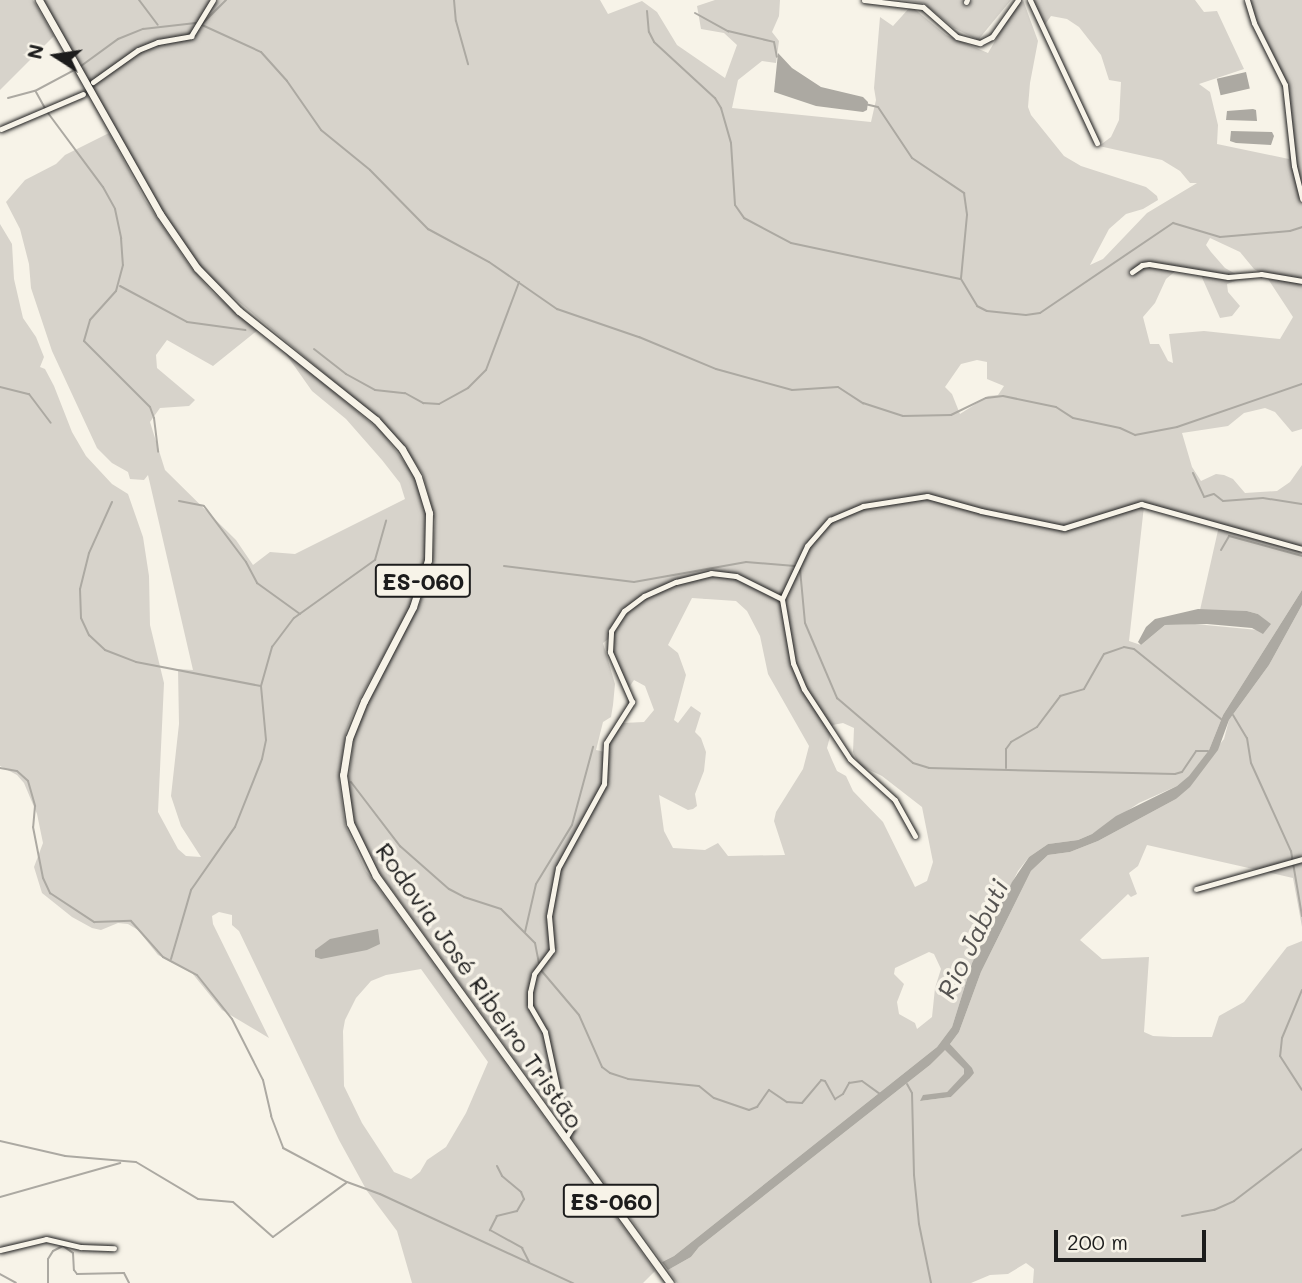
<!DOCTYPE html>
<meta charset="utf-8">
<style>
body{margin:0}
#map{position:relative;width:1302px;height:1283px;overflow:hidden;background:#f7f3e8;font-family:Mali,sans-serif}
div>[style]{position:absolute}
.green>*{inset:0;background:#d7d3cb}
.water>*{inset:0;background:#aca9a2;transform-origin:0 0}
.stream>*{height:2px;margin:-1px;padding:0 1px;transform-origin:1px;border-radius:1px;background:#aca9a2}
.roads{filter:drop-shadow(0 0 2px #1c1c1c) drop-shadow(0 0 2px #1c1c1c)}
.minor>*{height:5px;margin:-2.5px;padding:0 2.5px;transform-origin:2.5px;border-radius:2.5px;background:#f7f3e8}
.major>*{height:7px;margin:-3.5px;padding:0 3.5px;transform-origin:3.5px;border-radius:3.5px;background:#f7f3e8}
span{translate:-50% -50%;white-space:nowrap;text-align:center;line-height:1.15;-webkit-text-stroke:7px #f7f3e8;paint-order:stroke}
.shield-label span{padding:2px 5px;background:#f7f3e8;border:2px solid;border-radius:5px;-webkit-text-stroke-width:0}
.shield-label{font-size:23px;color:#1c1c1c;font-weight:700}
.street-label{font-size:24px;color:#1c1c1c}
.water-label{font-size:26px;color:#565452;font-style:italic}
.north{position:absolute;left:21px;top:21px;width:70px;height:70px;-webkit-text-stroke:5px #f7f3e8;paint-order:stroke;rotate:282deg;font-size:19px;font-weight:700;line-height:28px;text-align:center;color:#1c1c1c}
.north::after{content:'';display:block;margin:auto;width:24px;height:32px;background:#1c1c1c;clip-path:polygon(50% 0,100% 100%,50% 72%,0 100%)}
.scale{position:absolute;left:1054px;top:1230px;width:152px;height:32px;box-sizing:border-box;border:4px solid #1c1c1c;border-top:0;padding-left:9px;font-size:21px;line-height:24px;white-space:nowrap;color:#1c1c1c;-webkit-text-stroke:5px #f7f3e8;paint-order:stroke}
</style>
<div id="map">
<div class="green">
<i style="clip-path:polygon(0 0,33px 0,54px 36px,0 90px)"></i>
<i style="clip-path:polygon(evenodd,41px 0,600px 0,608px 14px,642px 1px,657px 12px,677px 45px,725px 78px,737px 45px,724px 33px,701px 29px,697px 6px,715px 0,780px 0,779px 16px,772px 32px,779px 41px,776px 63px,762px 61px,738px 80px,732px 108px,871px 122px,876px 100px,874px 88px,880px 17px,893px 26px,911px 6px,946px 35px,988px 53px,1019px 0,1023px 0,1038px 41px,1030px 83px,1028px 107px,1031px 115px,1064px 156px,1081px 166px,1146px 187px,1157px 196px,1158px 200px,1143px 209px,1126px 214px,1109px 229px,1090px 265px,1103px 259px,1147px 213px,1197px 183px,1190px 183px,1180px 171px,1162px 160px,1099px 146px,1111px 137px,1119px 120px,1121px 82px,1109px 80px,1101px 55px,1079px 27px,1067px 19px,1051px 16px,1044px 26px,1033px 0,1195px 0,1204px 12px,1217px 11px,1244px 69px,1199px 84px,1210px 92px,1218px 125px,1217px 144px,1289px 159px,1289px 103px,1280px 73px,1248px 0,1302px 0,1302px 429px,1292px 432px,1275px 412px,1265px 408px,1244px 413px,1228px 426px,1182px 433px,1192px 467px,1201px 481px,1216px 474px,1224px 475px,1233px 479px,1245px 493px,1277px 491px,1290px 482px,1302px 465px,1302px 590px,1223px 715px,1209px 750px,1189px 777px,1177px 786px,1139px 803px,1092px 834px,1078px 840px,1048px 844px,1029px 857px,1018px 871px,972px 963px,952px 1027px,937px 1047px,674px 1256px,662px 1262px,374px 865px,355px 823px,348px 786px,354px 737px,364px 707px,419px 605px,432px 569px,435px 521px,423px 474px,400px 441px,380px 420px,207px 275px,161px 213px,41px 0,1210px 238px,1240px 252px,1254px 269px,1266px 276px,1293px 317px,1280px 339px,1204px 331px,1169px 334px,1173px 363px,1168px 361px,1159px 344px,1150px 344px,1143px 317px,1155px 303px,1166px 279px,1178px 269px,1200px 273px,1220px 318px,1232px 316px,1240px 306px,1228px 292px,1227px 284px,1243px 278px,1225px 268px,1211px 252px,1206px 245px,1210px 238px,41px 0,977px 360px,987px 362px,987px 379px,1004px 386px,998px 395px,988px 396px,960px 414px,952px 394px,945px 387px,961px 364px,977px 360px,41px 0,1144px 506px,1219px 526px,1200px 610px,1247px 611px,1258px 614px,1270px 624px,1258px 630px,1195px 624px,1165px 625px,1141px 645px,1129px 641px,1144px 506px,41px 0,692px 598px,736px 601px,747px 611px,760px 636px,768px 674px,809px 746px,803px 769px,776px 812px,774px 821px,785px 855px,728px 856px,718px 843px,705px 850px,673px 848px,664px 831px,659px 795px,688px 810px,693px 809px,697px 806px,695px 794px,704px 771px,706px 752px,701px 738px,695px 732px,701px 713px,691px 706px,678px 723px,674px 720px,686px 675px,678px 653px,668px 645px,692px 598px,41px 0,611px 637px,612px 657px,628px 689px,634px 680px,645px 686px,654px 710px,644px 722px,623px 723px,610px 737px,605px 752px,596px 750px,603px 722px,611px 717px,613px 705px,615px 684px,603px 643px,611px 637px,41px 0,843px 723px,854px 728px,853px 752px,859px 765px,882px 776px,922px 807px,933px 862px,927px 881px,915px 887px,883px 822px,853px 791px,846px 776px,837px 771px,832px 760px,827px 748px,833px 725px,843px 723px,41px 0,929px 952px,934px 954px,941px 969px,935px 988px,932px 1017px,917px 1029px,915px 1023px,899px 1014px,897px 1002px,904px 984px,894px 974px,895px 968px,929px 952px)"></i>
<i style="clip-path:polygon(901px 0,1011px 0,978px 40px,954px 28px,923px 3px)"></i>
<i style="clip-path:polygon(evenodd,109px 133px,145px 200px,189px 265px,213px 293px,258px 330px,213px 366px,167px 340px,156px 355px,157px 368px,195px 400px,189px 406px,160px 408px,150px 422px,165px 470px,236px 540px,253px 565px,270px 552px,295px 554px,405px 499px,400px 483px,382px 460px,346px 419px,312px 391px,283px 350px,382px 432px,416px 478px,426px 513px,428px 549px,413px 602px,357px 704px,346px 731px,339px 780px,345px 825px,366px 871px,655px 1271px,643px 1283px,412px 1283px,397px 1231px,367px 1191px,339px 1140px,239px 931px,232px 925px,232px 915px,219px 912px,212px 916px,213px 924px,269px 1038px,222px 1010px,192px 973px,158px 955px,138px 930px,128px 924px,118px 923px,101px 930px,92px 928px,72px 917px,42px 893px,34px 867px,43px 843px,37px 814px,24px 783px,17px 775px,0 766px,0 224px,12px 244px,14px 279px,23px 318px,36px 337px,44px 357px,40px 367px,45px 369px,54px 386px,72px 432px,86px 456px,112px 484px,128px 494px,143px 537px,149px 576px,150px 625px,164px 683px,158px 812px,178px 849px,186px 856px,201px 857px,181px 826px,171px 796px,179px 724px,178px 669px,193px 670px,148px 475px,144px 480px,130px 479px,128px 472px,112px 463px,97px 448px,52px 351px,31px 288px,29px 264px,20px 229px,6px 202px,25px 180px,56px 164px,65px 155px,109px 133px,421px 969px,488px 1062px,466px 1113px,446px 1147px,427px 1160px,420px 1172px,411px 1179px,394px 1172px,362px 1123px,344px 1086px,343px 1031px,345px 1020px,356px 998px,371px 981px,386px 975px,421px 969px)"></i>
<i style="clip-path:polygon(1302px 605px,1302px 927px,1293px 878px,1147px 845px,1138px 866px,1129px 873px,1137px 894px,1131px 897px,1128px 894px,1080px 940px,1102px 959px,1149px 957px,1144px 1032px,1153px 1036px,1173px 1037px,1212px 1037px,1219px 1016px,1244px 1002px,1287px 947px,1302px 941px,1302px 1283px,1033px 1283px,1034px 1269px,1026px 1263px,1008px 1274px,990px 1275px,971px 1283px,677px 1283px,668px 1270px,691px 1257px,699px 1247px,930px 1065px,945px 1049px,964px 1069px,965px 1074px,947px 1092px,920px 1101px,951px 1097px,969px 1079px,955px 1050px,950px 1044px,959px 1032px,981px 972px,1031px 871px,1048px 855px,1070px 852px,1098px 841px,1176px 799px,1224px 739px,1229px 720px,1269px 665px)"></i>
</div>
<div class="water">
<i style="clip-path:polygon(778px 53px,792px 68px,821px 87px,863px 97px,868px 102px,867px 110px,863px 112px,816px 106px,774px 92px)"></i>
<i style="left:1246px;top:72px;width:17px;height:30px;rotate:77deg"></i>
<i style="clip-path:polygon(1253px 109px,1256px 110px,1257px 121px,1226px 120px,1227px 111px)"></i>
<i style="clip-path:polygon(1231px 131px,1272px 132px,1274px 136px,1271px 145px,1236px 143px,1230px 141px)"></i>
<i style="clip-path:polygon(1302px 590px,1302px 605px,1269px 665px,1229px 720px,1218px 750px,1190px 787px,1176px 799px,1098px 841px,1070px 852px,1048px 855px,1031px 871px,981px 972px,959px 1032px,950px 1044px,972px 1068px,974px 1073px,969px 1079px,951px 1097px,920px 1101px,923px 1095px,947px 1092px,964px 1074px,964px 1069px,945px 1050px,930px 1065px,699px 1247px,691px 1257px,668px 1270px,662px 1262px,674px 1256px,937px 1047px,952px 1027px,972px 963px,1012px 882px,1029px 857px,1048px 844px,1078px 840px,1092px 834px,1116px 816px,1177px 786px,1189px 776px,1209px 750px,1223px 715px)"></i>
<i style="clip-path:polygon(1198px 609px,1247px 611px,1258px 614px,1271px 624px,1263px 634px,1252px 628px,1207px 624px,1165px 625px,1141px 645px,1138px 642px,1146px 627px,1155px 619px)"></i>
<i style="clip-path:polygon(378px 929px,380px 944px,367px 950px,321px 959px,315px 957px,315px 950px,330px 939px)"></i>
</div>
<div class="stream">
<i style="left:139px;top:0;width:31px;rotate:53deg"></i>
<i style="left:454px;top:0;width:21px;rotate:85deg"></i>
<i style="left:456px;top:21px;width:45px;rotate:74.4deg"></i>
<i style="left:647px;top:11px;width:21px;rotate:85deg"></i>
<i style="left:649px;top:32px;width:11px;rotate:63deg"></i>
<i style="left:654px;top:42px;width:83px;rotate:42.6deg"></i>
<i style="left:715px;top:98px;width:12px;rotate:59deg"></i>
<i style="left:721px;top:108px;width:36px;rotate:74deg"></i>
<i style="left:731px;top:143px;width:62px;rotate:86.3deg"></i>
<i style="left:735px;top:205px;width:16px;rotate:55deg"></i>
<i style="left:744px;top:218px;width:53px;rotate:28deg"></i>
<i style="left:791px;top:243px;width:173px;rotate:12deg"></i>
<i style="left:695px;top:13px;width:38px;rotate:29deg"></i>
<i style="left:728px;top:31px;width:47px;rotate:13.4deg"></i>
<i style="left:774px;top:42px;width:15px;rotate:79deg"></i>
<i style="left:202px;top:24px;width:34px;rotate:-45deg"></i>
<i style="left:202px;top:25px;width:65px;rotate:24.6deg"></i>
<i style="left:261px;top:52px;width:39px;rotate:48deg"></i>
<i style="left:287px;top:81px;width:60px;rotate:55.2deg"></i>
<i style="left:321px;top:130px;width:63px;rotate:39.2deg"></i>
<i style="left:370px;top:170px;width:83px;rotate:45.5deg"></i>
<i style="left:428px;top:229px;width:69px;rotate:28.4deg"></i>
<i style="left:489px;top:262px;width:83px;rotate:34.7deg"></i>
<i style="left:557px;top:309px;width:87px;rotate:18.9deg"></i>
<i style="left:639px;top:337px;width:83px;rotate:22.6deg"></i>
<i style="left:716px;top:369px;width:79px;rotate:15.4deg"></i>
<i style="left:792px;top:390px;width:46px;rotate:-3.7deg"></i>
<i style="left:838px;top:387px;width:30px;rotate:33deg"></i>
<i style="left:863px;top:403px;width:42px;rotate:18deg"></i>
<i style="left:903px;top:416px;width:48px;rotate:-1.2deg"></i>
<i style="left:951px;top:415px;width:39px;rotate:-26deg"></i>
<i style="left:986px;top:398px;width:17px;rotate:-7deg"></i>
<i style="left:1003px;top:396px;width:54px;rotate:11.7deg"></i>
<i style="left:1056px;top:407px;width:20px;rotate:33deg"></i>
<i style="left:1073px;top:418px;width:48px;rotate:12deg"></i>
<i style="left:1120px;top:428px;width:17px;rotate:25deg"></i>
<i style="left:1135px;top:435px;width:43px;rotate:-10.8deg"></i>
<i style="left:1177px;top:427px;width:132px;rotate:-19deg"></i>
<i style="left:81px;top:66px;width:46px;rotate:-36.1deg"></i>
<i style="left:118px;top:39px;width:27px;rotate:-22deg"></i>
<i style="left:143px;top:29px;width:53px;rotate:-6.5deg"></i>
<i style="left:36px;top:92px;width:18px;rotate:61deg"></i>
<i style="left:8px;top:98px;width:28px;rotate:-15deg"></i>
<i style="left:35px;top:91px;width:47px;rotate:-28.2deg"></i>
<i style="left:865px;top:104px;width:13px;rotate:13deg"></i>
<i style="left:878px;top:107px;width:61px;rotate:56.3deg"></i>
<i style="left:912px;top:158px;width:63px;rotate:33.9deg"></i>
<i style="left:964px;top:193px;width:22px;rotate:82deg"></i>
<i style="left:967px;top:215px;width:64px;rotate:95.4deg"></i>
<i style="left:961px;top:279px;width:31px;rotate:59deg"></i>
<i style="left:977px;top:306px;width:11px;rotate:27deg"></i>
<i style="left:987px;top:311px;width:39px;rotate:6deg"></i>
<i style="left:1026px;top:315px;width:14px;rotate:-8deg"></i>
<i style="left:1040px;top:313px;width:161px;rotate:-34.1deg"></i>
<i style="left:1173px;top:223px;width:49px;rotate:16.6deg"></i>
<i style="left:1220px;top:237px;width:70px;rotate:-4.9deg"></i>
<i style="left:1290px;top:231px;width:13px;rotate:-18deg"></i>
<i style="left:48px;top:113px;width:92px;rotate:53.4deg"></i>
<i style="left:103px;top:187px;width:25px;rotate:61deg"></i>
<i style="left:115px;top:209px;width:30px;rotate:78deg"></i>
<i style="left:121px;top:238px;width:27px;rotate:86deg"></i>
<i style="left:123px;top:265px;width:27px;rotate:105deg"></i>
<i style="left:116px;top:291px;width:39px;rotate:132deg"></i>
<i style="left:90px;top:320px;width:22px;rotate:106deg"></i>
<i style="left:84px;top:341px;width:93px;rotate:45deg"></i>
<i style="left:150px;top:407px;width:12px;rotate:70deg"></i>
<i style="left:154px;top:418px;width:34px;rotate:83deg"></i>
<i style="left:120px;top:286px;width:76px;rotate:28.2deg"></i>
<i style="left:187px;top:322px;width:59px;rotate:7.9deg"></i>
<i style="left:314px;top:349px;width:41px;rotate:38deg"></i>
<i style="left:346px;top:374px;width:33px;rotate:29deg"></i>
<i style="left:375px;top:390px;width:30px;rotate:6deg"></i>
<i style="left:405px;top:393px;width:21px;rotate:29deg"></i>
<i style="left:423px;top:403px;width:16px;rotate:4deg"></i>
<i style="left:439px;top:404px;width:33px;rotate:-29deg"></i>
<i style="left:468px;top:388px;width:25px;rotate:-45deg"></i>
<i style="left:486px;top:370px;width:94px;rotate:-69.4deg"></i>
<i style="left:0;top:387px;width:30px;rotate:14deg"></i>
<i style="left:29px;top:394px;width:36px;rotate:53deg"></i>
<i style="left:1193px;top:473px;width:26px;rotate:65deg"></i>
<i style="left:1204px;top:497px;width:10px;rotate:-17deg"></i>
<i style="left:1214px;top:494px;width:11px;rotate:38deg"></i>
<i style="left:1223px;top:501px;width:40px;rotate:-4.3deg"></i>
<i style="left:1263px;top:498px;width:39px;rotate:9deg"></i>
<i style="left:179px;top:501px;width:25px;rotate:11deg"></i>
<i style="left:204px;top:506px;width:70px;rotate:53.1deg"></i>
<i style="left:246px;top:562px;width:24px;rotate:62deg"></i>
<i style="left:257px;top:583px;width:53px;rotate:35.8deg"></i>
<i style="left:112px;top:502px;width:56px;rotate:114.3deg"></i>
<i style="left:89px;top:553px;width:37px;rotate:104deg"></i>
<i style="left:80px;top:589px;width:29px;rotate:88deg"></i>
<i style="left:81px;top:618px;width:19px;rotate:65deg"></i>
<i style="left:89px;top:635px;width:22px;rotate:43deg"></i>
<i style="left:105px;top:650px;width:33px;rotate:21deg"></i>
<i style="left:136px;top:662px;width:127px;rotate:10.9deg"></i>
<i style="left:1221px;top:550px;width:16px;rotate:-60deg"></i>
<i style="left:1229px;top:536px;width:76px;rotate:15.3deg"></i>
<i style="left:504px;top:566px;width:131px;rotate:7deg"></i>
<i style="left:634px;top:582px;width:114px;rotate:-10.1deg"></i>
<i style="left:746px;top:562px;width:49px;rotate:4.7deg"></i>
<i style="left:800px;top:569px;width:54px;rotate:84.7deg"></i>
<i style="left:805px;top:623px;width:82px;rotate:66.9deg"></i>
<i style="left:837px;top:698px;width:100px;rotate:40.5deg"></i>
<i style="left:913px;top:763px;width:17px;rotate:17deg"></i>
<i style="left:929px;top:768px;width:246px;rotate:1.4deg"></i>
<i style="left:1175px;top:774px;width:7px;rotate:-16deg"></i>
<i style="left:1182px;top:772px;width:25px;rotate:-56deg"></i>
<i style="left:1196px;top:751px;width:12px"></i>
<i style="left:1233px;top:715px;width:27px;rotate:59deg"></i>
<i style="left:1247px;top:738px;width:25px;rotate:81deg"></i>
<i style="left:1251px;top:763px;width:97px;rotate:65.6deg"></i>
<i style="left:1291px;top:851px;width:66px;rotate:80.4deg"></i>
<i style="left:0;top:768px;width:17px;rotate:10deg"></i>
<i style="left:17px;top:771px;width:15px;rotate:42deg"></i>
<i style="left:28px;top:781px;width:26px;rotate:74deg"></i>
<i style="left:35px;top:806px;width:21px;rotate:95deg"></i>
<i style="left:33px;top:827px;width:52px;rotate:78.9deg"></i>
<i style="left:43px;top:878px;width:17px;rotate:65deg"></i>
<i style="left:50px;top:893px;width:53px;rotate:33.4deg"></i>
<i style="left:94px;top:922px;width:37px;rotate:-2deg"></i>
<i style="left:131px;top:921px;width:48px;rotate:48.4deg"></i>
<i style="left:163px;top:957px;width:38px;rotate:28deg"></i>
<i style="left:197px;top:975px;width:56px;rotate:51.5deg"></i>
<i style="left:232px;top:1019px;width:68px;rotate:63.1deg"></i>
<i style="left:263px;top:1080px;width:37px;rotate:77deg"></i>
<i style="left:271px;top:1116px;width:34px;rotate:69deg"></i>
<i style="left:283px;top:1148px;width:72px;rotate:28deg"></i>
<i style="left:347px;top:1182px;width:35px;rotate:20deg"></i>
<i style="left:380px;top:1194px;width:213px;rotate:24.8deg"></i>
<i style="left:1006px;top:768px;width:19px;rotate:-90deg"></i>
<i style="left:1006px;top:749px;width:9px;rotate:-54deg"></i>
<i style="left:1011px;top:742px;width:30px;rotate:-30deg"></i>
<i style="left:1037px;top:727px;width:39px;rotate:-53deg"></i>
<i style="left:1060px;top:696px;width:25px;rotate:-16deg"></i>
<i style="left:1084px;top:689px;width:40px;rotate:-60.3deg"></i>
<i style="left:1104px;top:654px;width:21px;rotate:-19deg"></i>
<i style="left:1124px;top:647px;width:10px;rotate:11deg"></i>
<i style="left:1134px;top:649px;width:112px;rotate:38.8deg"></i>
<i style="left:351px;top:782px;width:81px;rotate:52.6deg"></i>
<i style="left:400px;top:846px;width:65px;rotate:41.3deg"></i>
<i style="left:449px;top:889px;width:17px;rotate:28deg"></i>
<i style="left:464px;top:897px;width:39px;rotate:18deg"></i>
<i style="left:501px;top:909px;width:48px;rotate:45deg"></i>
<i style="left:535px;top:943px;width:20px;rotate:79deg"></i>
<i style="left:525px;top:932px;width:49px;rotate:-77.1deg"></i>
<i style="left:536px;top:884px;width:69px;rotate:-58.6deg"></i>
<i style="left:572px;top:825px;width:81px;rotate:-74.9deg"></i>
<i style="left:171px;top:959px;width:72px;rotate:-73.8deg"></i>
<i style="left:191px;top:890px;width:77px;rotate:-55.1deg"></i>
<i style="left:235px;top:827px;width:73px;rotate:-68.3deg"></i>
<i style="left:262px;top:759px;width:19px;rotate:-78deg"></i>
<i style="left:266px;top:740px;width:54px;rotate:-95.3deg"></i>
<i style="left:261px;top:686px;width:41px;rotate:-74.2deg"></i>
<i style="left:272px;top:647px;width:36px;rotate:-53deg"></i>
<i style="left:294px;top:618px;width:100px;rotate:-35.6deg"></i>
<i style="left:375px;top:560px;width:41px;rotate:-74.2deg"></i>
<i style="left:540px;top:969px;width:60px;rotate:49.7deg"></i>
<i style="left:579px;top:1015px;width:57px;rotate:66.1deg"></i>
<i style="left:602px;top:1067px;width:10px;rotate:37deg"></i>
<i style="left:610px;top:1073px;width:19px;rotate:18deg"></i>
<i style="left:628px;top:1079px;width:71px;rotate:5.6deg"></i>
<i style="left:699px;top:1086px;width:19px;rotate:39deg"></i>
<i style="left:714px;top:1098px;width:37px;rotate:19deg"></i>
<i style="left:749px;top:1110px;width:9px;rotate:-21deg"></i>
<i style="left:757px;top:1107px;width:21px;rotate:-55deg"></i>
<i style="left:769px;top:1090px;width:22px;rotate:34deg"></i>
<i style="left:787px;top:1102px;width:15px;rotate:4deg"></i>
<i style="left:802px;top:1103px;width:30px;rotate:-50deg"></i>
<i style="left:821px;top:1080px;width:4px;rotate:14deg"></i>
<i style="left:825px;top:1081px;width:21px;rotate:61deg"></i>
<i style="left:835px;top:1099px;width:9px;rotate:-32deg"></i>
<i style="left:843px;top:1094px;width:13px;rotate:-61deg"></i>
<i style="left:849px;top:1083px;width:13px;rotate:-9deg"></i>
<i style="left:862px;top:1081px;width:22px;rotate:36deg"></i>
<i style="left:1302px;top:990px;width:52px;rotate:112.6deg"></i>
<i style="left:1282px;top:1038px;width:18px;rotate:96deg"></i>
<i style="left:1280px;top:1056px;width:40px;rotate:57.1deg"></i>
<i style="left:907px;top:1084px;width:10px;rotate:61deg"></i>
<i style="left:912px;top:1093px;width:82px;rotate:88.6deg"></i>
<i style="left:914px;top:1175px;width:49px;rotate:84.2deg"></i>
<i style="left:919px;top:1224px;width:60px;rotate:78.5deg"></i>
<i style="left:0;top:1141px;width:67px;rotate:13deg"></i>
<i style="left:65px;top:1156px;width:71px;rotate:4.8deg"></i>
<i style="left:136px;top:1162px;width:72px;rotate:30.8deg"></i>
<i style="left:198px;top:1199px;width:35px;rotate:5deg"></i>
<i style="left:233px;top:1202px;width:53px;rotate:41.2deg"></i>
<i style="left:273px;top:1237px;width:91px;rotate:-36.5deg"></i>
<i style="left:497px;top:1166px;width:11px;rotate:63deg"></i>
<i style="left:502px;top:1176px;width:25px;rotate:40deg"></i>
<i style="left:521px;top:1192px;width:8px;rotate:67deg"></i>
<i style="left:524px;top:1199px;width:14px;rotate:120deg"></i>
<i style="left:517px;top:1211px;width:21px;rotate:166deg"></i>
<i style="left:497px;top:1216px;width:16px;rotate:117deg"></i>
<i style="left:490px;top:1230px;width:37px;rotate:29deg"></i>
<i style="left:522px;top:1248px;width:16px;rotate:63deg"></i>
<i style="left:0;top:1197px;width:125px;rotate:-15.8deg"></i>
<i style="left:1182px;top:1216px;width:33px;rotate:-11deg"></i>
<i style="left:1214px;top:1210px;width:22px;rotate:-24deg"></i>
<i style="left:1234px;top:1201px;width:86px;rotate:-37.4deg"></i>
<i style="left:0;top:1274px;width:18px;rotate:29deg"></i>
<i style="left:48px;top:1283px;width:24px;rotate:-90deg"></i>
<i style="left:48px;top:1259px;width:9px;rotate:-58deg"></i>
<i style="left:53px;top:1251px;width:11px;rotate:-27deg"></i>
<i style="left:63px;top:1246px;width:12px;rotate:35deg"></i>
<i style="left:73px;top:1253px;width:17px;rotate:87deg"></i>
<i style="left:74px;top:1270px;width:5px;rotate:53deg"></i>
<i style="left:77px;top:1274px;width:47px;rotate:-1.2deg"></i>
<i style="left:124px;top:1273px;width:11px;rotate:63deg"></i>
</div>
<div class="roads">
<div class="minor">
<i style="left:864px;top:0;width:59px;rotate:6.8deg"></i>
<i style="left:923px;top:7px;width:45px;rotate:41.4deg"></i>
<i style="left:957px;top:37px;width:24px;rotate:15deg"></i>
<i style="left:980px;top:43px;width:13px;rotate:-27deg"></i>
<i style="left:992px;top:37px;width:45px;rotate:-54.9deg"></i>
<i style="left:1030px;top:0;width:158px;rotate:64.9deg"></i>
<i style="left:1247px;top:0;width:24px;rotate:73deg"></i>
<i style="left:1254px;top:23px;width:69px;rotate:63.4deg"></i>
<i style="left:1285px;top:85px;width:81px;rotate:83.7deg"></i>
<i style="left:1294px;top:166px;width:34px;rotate:76deg"></i>
<i style="left:966px;top:2px;width:2px;rotate:-63deg"></i>
<i style="left:93px;top:82px;width:55px;rotate:-35.4deg"></i>
<i style="left:138px;top:50px;width:22px;rotate:-22deg"></i>
<i style="left:158px;top:42px;width:34px;rotate:-10deg"></i>
<i style="left:191px;top:36px;width:42px;rotate:-58.6deg"></i>
<i style="left:1px;top:129px;width:89px;rotate:-23.1deg"></i>
<i style="left:1132px;top:272px;width:12px;rotate:-35deg"></i>
<i style="left:1142px;top:265px;width:7px;rotate:-8deg"></i>
<i style="left:1149px;top:264px;width:80px;rotate:9.3deg"></i>
<i style="left:1228px;top:277px;width:33px;rotate:-5deg"></i>
<i style="left:1261px;top:274px;width:42px;rotate:9.7deg"></i>
<i style="left:915px;top:836px;width:41px;rotate:-119.1deg"></i>
<i style="left:895px;top:800px;width:61px;rotate:-137.7deg"></i>
<i style="left:850px;top:759px;width:84px;rotate:-123.3deg"></i>
<i style="left:804px;top:689px;width:28px;rotate:-113deg"></i>
<i style="left:793px;top:663px;width:65px;rotate:-99.8deg"></i>
<i style="left:782px;top:599px;width:59px;rotate:-64.7deg"></i>
<i style="left:807px;top:546px;width:35px;rotate:-49deg"></i>
<i style="left:830px;top:520px;width:36px;rotate:-23deg"></i>
<i style="left:863px;top:506px;width:65px;rotate:-8.9deg"></i>
<i style="left:927px;top:496px;width:56px;rotate:15.5deg"></i>
<i style="left:981px;top:511px;width:85px;rotate:11.6deg"></i>
<i style="left:1064px;top:528px;width:81px;rotate:-17.3deg"></i>
<i style="left:1141px;top:504px;width:167px;rotate:15.6deg"></i>
<i style="left:1196px;top:889px;width:110px;rotate:-15.8deg"></i>
<i style="left:565px;top:1139px;width:13px;rotate:-58deg"></i>
<i style="left:572px;top:1128px;width:30px;rotate:-114deg"></i>
<i style="left:560px;top:1101px;width:71px;rotate:-102.3deg"></i>
<i style="left:545px;top:1032px;width:30px;rotate:-120deg"></i>
<i style="left:530px;top:1006px;width:14px;rotate:-90deg"></i>
<i style="left:530px;top:992px;width:18px;rotate:-77deg"></i>
<i style="left:534px;top:974px;width:30px;rotate:-53deg"></i>
<i style="left:552px;top:950px;width:34px;rotate:-95deg"></i>
<i style="left:549px;top:916px;width:49px;rotate:-79.4deg"></i>
<i style="left:558px;top:868px;width:96px;rotate:-61.3deg"></i>
<i style="left:604px;top:784px;width:41px;rotate:-87.2deg"></i>
<i style="left:606px;top:743px;width:49px;rotate:-57.6deg"></i>
<i style="left:632px;top:702px;width:55px;rotate:-113.7deg"></i>
<i style="left:610px;top:652px;width:21px;rotate:-87deg"></i>
<i style="left:611px;top:631px;width:24px;rotate:-57deg"></i>
<i style="left:624px;top:611px;width:25px;rotate:-37deg"></i>
<i style="left:644px;top:596px;width:35px;rotate:-24deg"></i>
<i style="left:676px;top:582px;width:36px;rotate:-14deg"></i>
<i style="left:711px;top:573px;width:25px;rotate:7deg"></i>
<i style="left:736px;top:576px;width:51px;rotate:26.6deg"></i>
<i style="left:0;top:1250px;width:47px;rotate:-13.4deg"></i>
<i style="left:46px;top:1239px;width:36px;rotate:13deg"></i>
<i style="left:81px;top:1247px;width:33px;rotate:2deg"></i>
</div>
<div class="major">
<i style="left:39px;top:0;width:246px;rotate:60.5deg"></i>
<i style="left:160px;top:214px;width:65px;rotate:55.6deg"></i>
<i style="left:197px;top:268px;width:60px;rotate:45.7deg"></i>
<i style="left:239px;top:311px;width:175px;rotate:38.5deg"></i>
<i style="left:376px;top:420px;width:39px;rotate:48deg"></i>
<i style="left:402px;top:449px;width:32px;rotate:60deg"></i>
<i style="left:418px;top:477px;width:38px;rotate:73deg"></i>
<i style="left:429px;top:513px;width:47px;rotate:91.2deg"></i>
<i style="left:428px;top:560px;width:49px;rotate:107.7deg"></i>
<i style="left:413px;top:607px;width:106px;rotate:117.5deg"></i>
<i style="left:364px;top:701px;width:40px;rotate:112deg"></i>
<i style="left:349px;top:738px;width:37px;rotate:99deg"></i>
<i style="left:343px;top:775px;width:49px;rotate:81.7deg"></i>
<i style="left:350px;top:823px;width:59px;rotate:63.9deg"></i>
<i style="left:376px;top:876px;width:502px;rotate:54.16deg"></i>
</div>
</div>
<div class="shield-label">
<span style="left:423px;top:581px">ES-060</span>
<span style="left:611px;top:1201px">ES-060</span>
</div>
<div class="street-label">
<span style="left:480px;top:985px;rotate:55deg">Rodovia José Ribeiro Tristão</span>
</div>
<div class="water-label">
<span style="left:973px;top:939px;rotate:-64deg">Rio Jabuti</span>
</div>
<div class="north">N</div>
<div class="scale">200 m</div>
</div>
